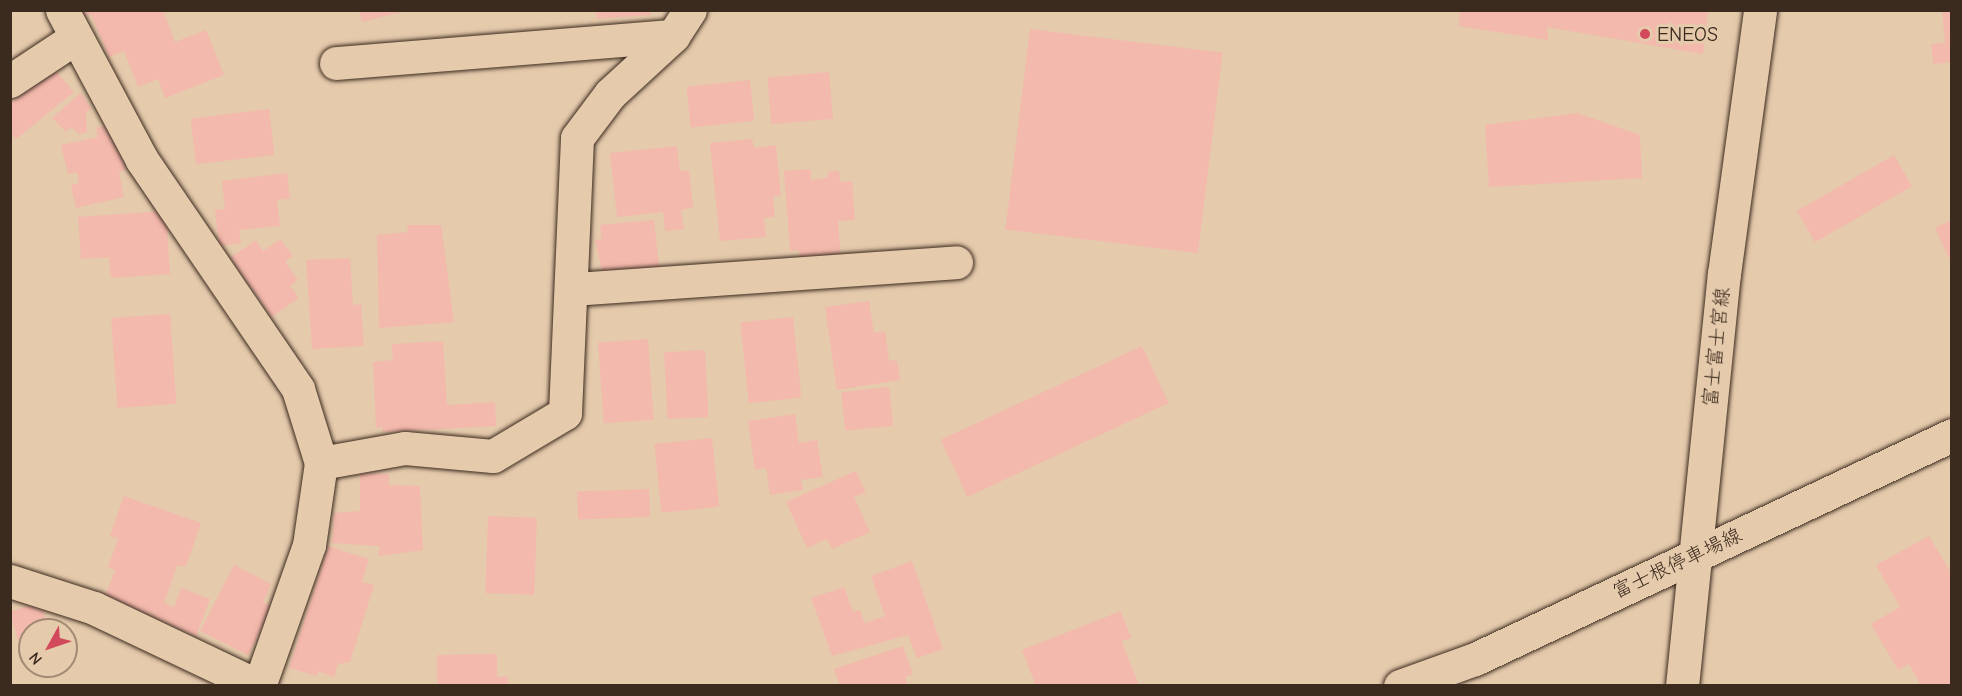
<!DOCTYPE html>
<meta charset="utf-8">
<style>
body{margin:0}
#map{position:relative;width:1962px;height:696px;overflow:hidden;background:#e5caac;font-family:"Comic Neue","Klee One",sans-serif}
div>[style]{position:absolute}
.building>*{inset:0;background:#f3b9ac;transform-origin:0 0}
.roads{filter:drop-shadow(0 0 2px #3b2a1e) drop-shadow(0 0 2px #3b2a1e)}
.minor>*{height:33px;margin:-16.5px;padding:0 16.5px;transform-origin:16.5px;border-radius:16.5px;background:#e5caac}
.secondary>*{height:33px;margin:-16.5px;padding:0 16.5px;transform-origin:16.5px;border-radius:16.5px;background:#e5caac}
.dots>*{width:16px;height:16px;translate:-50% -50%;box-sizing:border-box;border:3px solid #e5caac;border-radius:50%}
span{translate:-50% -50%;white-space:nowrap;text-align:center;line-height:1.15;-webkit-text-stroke:6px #e5caac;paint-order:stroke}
.poi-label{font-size:20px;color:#3b2a1e}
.left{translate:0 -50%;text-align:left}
.street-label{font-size:20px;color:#3b2a1e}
.frame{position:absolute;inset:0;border:12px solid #3b2a1e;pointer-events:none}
.north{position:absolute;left:18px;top:618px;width:60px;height:60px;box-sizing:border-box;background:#e5caac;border:2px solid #a18a73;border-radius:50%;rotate:230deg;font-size:16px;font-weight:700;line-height:24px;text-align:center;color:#3b2a1e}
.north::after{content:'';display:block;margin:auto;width:21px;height:27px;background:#d1495b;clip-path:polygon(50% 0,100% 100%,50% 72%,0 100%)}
</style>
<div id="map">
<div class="building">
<i style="clip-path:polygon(80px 10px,163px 10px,175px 42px,206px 30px,224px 75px,165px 98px,158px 79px,138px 87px,124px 51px,109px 57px,91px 14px,82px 18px)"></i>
<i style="clip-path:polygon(359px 10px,406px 10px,406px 11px,362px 22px)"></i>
<i style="clip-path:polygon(596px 10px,650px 10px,651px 15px,597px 19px)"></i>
<i style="clip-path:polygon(1460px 10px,1708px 10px,1703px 54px,1547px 27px,1548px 40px,1459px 26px)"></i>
<i style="clip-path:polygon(1942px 10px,1952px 10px,1952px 62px,1933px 64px,1931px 44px,1945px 43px)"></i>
<i style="left:1030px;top:29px;width:194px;height:202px;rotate:7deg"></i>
<i style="clip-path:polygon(54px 69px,74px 92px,16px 139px,10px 132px,10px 104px)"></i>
<i style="left:829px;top:72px;width:47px;height:62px;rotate:85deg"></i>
<i style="left:750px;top:80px;width:41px;height:64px;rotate:84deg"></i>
<i style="clip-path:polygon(81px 93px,91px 108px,86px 112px,87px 132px,79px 134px,71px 127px,66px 132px,52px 118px)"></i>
<i style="left:269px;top:109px;width:46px;height:79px;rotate:83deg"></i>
<i style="clip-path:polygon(1577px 113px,1640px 135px,1642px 178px,1489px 187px,1485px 125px)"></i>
<i style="clip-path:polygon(110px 125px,113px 141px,120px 140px,126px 170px,119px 172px,124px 197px,76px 208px,71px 185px,79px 183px,77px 172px,68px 174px,61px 145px,98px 137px,96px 128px)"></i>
<i style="clip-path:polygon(752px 139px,754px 148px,776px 145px,781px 196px,773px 197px,775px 217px,764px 218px,766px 237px,720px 241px,710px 143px)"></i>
<i style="clip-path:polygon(677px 146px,680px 171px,689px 170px,693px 208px,681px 210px,684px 229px,665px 231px,663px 212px,617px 217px,610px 153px)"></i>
<i style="left:1894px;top:155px;width:36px;height:112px;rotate:60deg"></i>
<i style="clip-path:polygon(811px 169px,811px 180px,827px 178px,829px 171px,839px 171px,840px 182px,852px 181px,855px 220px,838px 221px,841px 261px,800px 264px,799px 250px,790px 251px,784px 171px)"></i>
<i style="clip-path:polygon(287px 173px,290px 198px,277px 200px,280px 226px,239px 230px,241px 243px,219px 246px,215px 210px,225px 209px,222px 181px)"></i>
<i style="clip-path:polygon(166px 211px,170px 274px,111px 278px,109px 257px,81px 259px,78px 217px)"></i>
<i style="clip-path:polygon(654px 220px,660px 275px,604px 280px,595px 240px,602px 239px,600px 225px)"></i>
<i style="clip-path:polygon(1952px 220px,1952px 264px,1935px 228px)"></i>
<i style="clip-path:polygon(407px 225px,441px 225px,454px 322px,379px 328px,377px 235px,408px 232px)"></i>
<i style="clip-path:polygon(280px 239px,293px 256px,285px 262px,298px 280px,290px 286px,299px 298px,272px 317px,230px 258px,256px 240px,263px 251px)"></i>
<i style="clip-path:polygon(350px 258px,353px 305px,361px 304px,364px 346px,312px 349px,306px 260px)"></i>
<i style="clip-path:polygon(869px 301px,874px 333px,885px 331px,889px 360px,897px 361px,900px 380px,837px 390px,825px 307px)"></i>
<i style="left:170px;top:314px;width:90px;height:59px;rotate:86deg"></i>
<i style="left:793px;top:317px;width:81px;height:53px;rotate:84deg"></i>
<i style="left:648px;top:339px;width:81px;height:50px;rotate:86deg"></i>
<i style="clip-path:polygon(443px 341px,447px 405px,495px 402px,496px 426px,383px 432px,383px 427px,376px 428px,373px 362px,393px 360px,392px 344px)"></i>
<i style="left:1142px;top:346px;width:63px;height:222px;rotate:65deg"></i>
<i style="left:705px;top:350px;width:67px;height:41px;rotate:87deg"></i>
<i style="left:889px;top:387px;width:39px;height:48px;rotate:84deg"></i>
<i style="clip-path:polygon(795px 414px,799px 443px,817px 440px,823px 477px,801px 480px,803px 490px,770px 495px,766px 468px,755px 470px,748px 421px)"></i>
<i style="left:712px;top:438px;width:69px;height:58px;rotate:84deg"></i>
<i style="clip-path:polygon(856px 471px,866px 492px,854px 497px,870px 532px,832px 549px,827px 539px,807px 548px,786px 502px)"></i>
<i style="clip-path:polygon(360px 473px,389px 474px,389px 485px,420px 486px,423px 550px,378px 556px,380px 546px,332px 543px,334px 513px,360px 511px)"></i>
<i style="left:649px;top:489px;width:28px;height:72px;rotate:88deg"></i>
<i style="clip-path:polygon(124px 496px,201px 523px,186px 566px,177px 566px,164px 603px,174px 607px,181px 588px,210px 599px,196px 636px,105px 597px,115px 570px,108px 567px,118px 539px,110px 536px)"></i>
<i style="left:488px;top:516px;width:49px;height:77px;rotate:2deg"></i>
<i style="clip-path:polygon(1929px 536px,1952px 575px,1952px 686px,1921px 686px,1909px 664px,1898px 670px,1871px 624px,1900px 607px,1876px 565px)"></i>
<i style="clip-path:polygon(328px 546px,369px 559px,362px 582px,374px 585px,350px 662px,338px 664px,334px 677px,318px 671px,317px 676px,289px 668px)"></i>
<i style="clip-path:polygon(912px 561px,943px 649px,917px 658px,908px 635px,832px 656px,811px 598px,844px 587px,853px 612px,860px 610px,865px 623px,885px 616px,871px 576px)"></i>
<i style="clip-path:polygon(234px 565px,271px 584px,263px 602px,273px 607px,248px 655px,200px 631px)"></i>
<i style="clip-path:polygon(40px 602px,50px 630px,30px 630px,30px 663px,25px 665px,10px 612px)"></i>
<i style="clip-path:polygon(1121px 611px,1131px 638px,1122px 641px,1139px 686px,1036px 686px,1022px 650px)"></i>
<i style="clip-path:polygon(903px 646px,913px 674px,905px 677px,908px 686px,840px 686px,834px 669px)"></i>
<i style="clip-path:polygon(497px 654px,497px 677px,508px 676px,508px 686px,437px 686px,437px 655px)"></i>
</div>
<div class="roads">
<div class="minor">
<i style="left:62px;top:10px;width:170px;rotate:61.9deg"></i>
<i style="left:142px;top:160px;width:277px;rotate:55.7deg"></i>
<i style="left:298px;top:389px;width:77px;rotate:72.7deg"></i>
<i style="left:321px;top:463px;width:83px;rotate:98.3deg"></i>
<i style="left:309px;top:545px;width:150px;rotate:109.5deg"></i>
<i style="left:336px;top:63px;width:338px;rotate:-4.6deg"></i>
<i style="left:10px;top:81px;width:78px;rotate:-33.5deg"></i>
<i style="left:574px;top:289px;width:383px;rotate:-4deg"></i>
<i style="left:321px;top:463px;width:85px;rotate:-10.1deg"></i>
<i style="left:405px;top:448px;width:88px;rotate:5.2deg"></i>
<i style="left:493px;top:456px;width:84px;rotate:-30.8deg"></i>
<i style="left:565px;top:413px;width:275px;rotate:-87.5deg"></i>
<i style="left:577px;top:138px;width:55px;rotate:-53.1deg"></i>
<i style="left:610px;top:94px;width:86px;rotate:-42.6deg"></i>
<i style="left:673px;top:36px;width:31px;rotate:-57deg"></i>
<i style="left:10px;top:581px;width:88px;rotate:17.8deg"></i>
<i style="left:94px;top:608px;width:182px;rotate:25.4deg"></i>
</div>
<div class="secondary">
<i style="left:1400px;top:686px;width:80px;rotate:-19.8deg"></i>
<i style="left:1475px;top:659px;width:527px;rotate:-25.15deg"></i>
<i style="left:1682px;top:686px;width:414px;rotate:-84.2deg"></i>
<i style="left:1724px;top:274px;width:266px;rotate:-82.2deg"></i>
</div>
</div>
<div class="dots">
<i style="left:1645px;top:34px;background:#d1495b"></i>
</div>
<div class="poi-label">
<span class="left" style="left:1657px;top:34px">ENEOS</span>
</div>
<div class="street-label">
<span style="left:1716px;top:347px;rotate:-84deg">富士富士宮線</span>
<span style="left:1677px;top:563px;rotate:-25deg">富士根停車場線</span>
</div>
<div class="frame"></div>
<div class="north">N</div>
</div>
